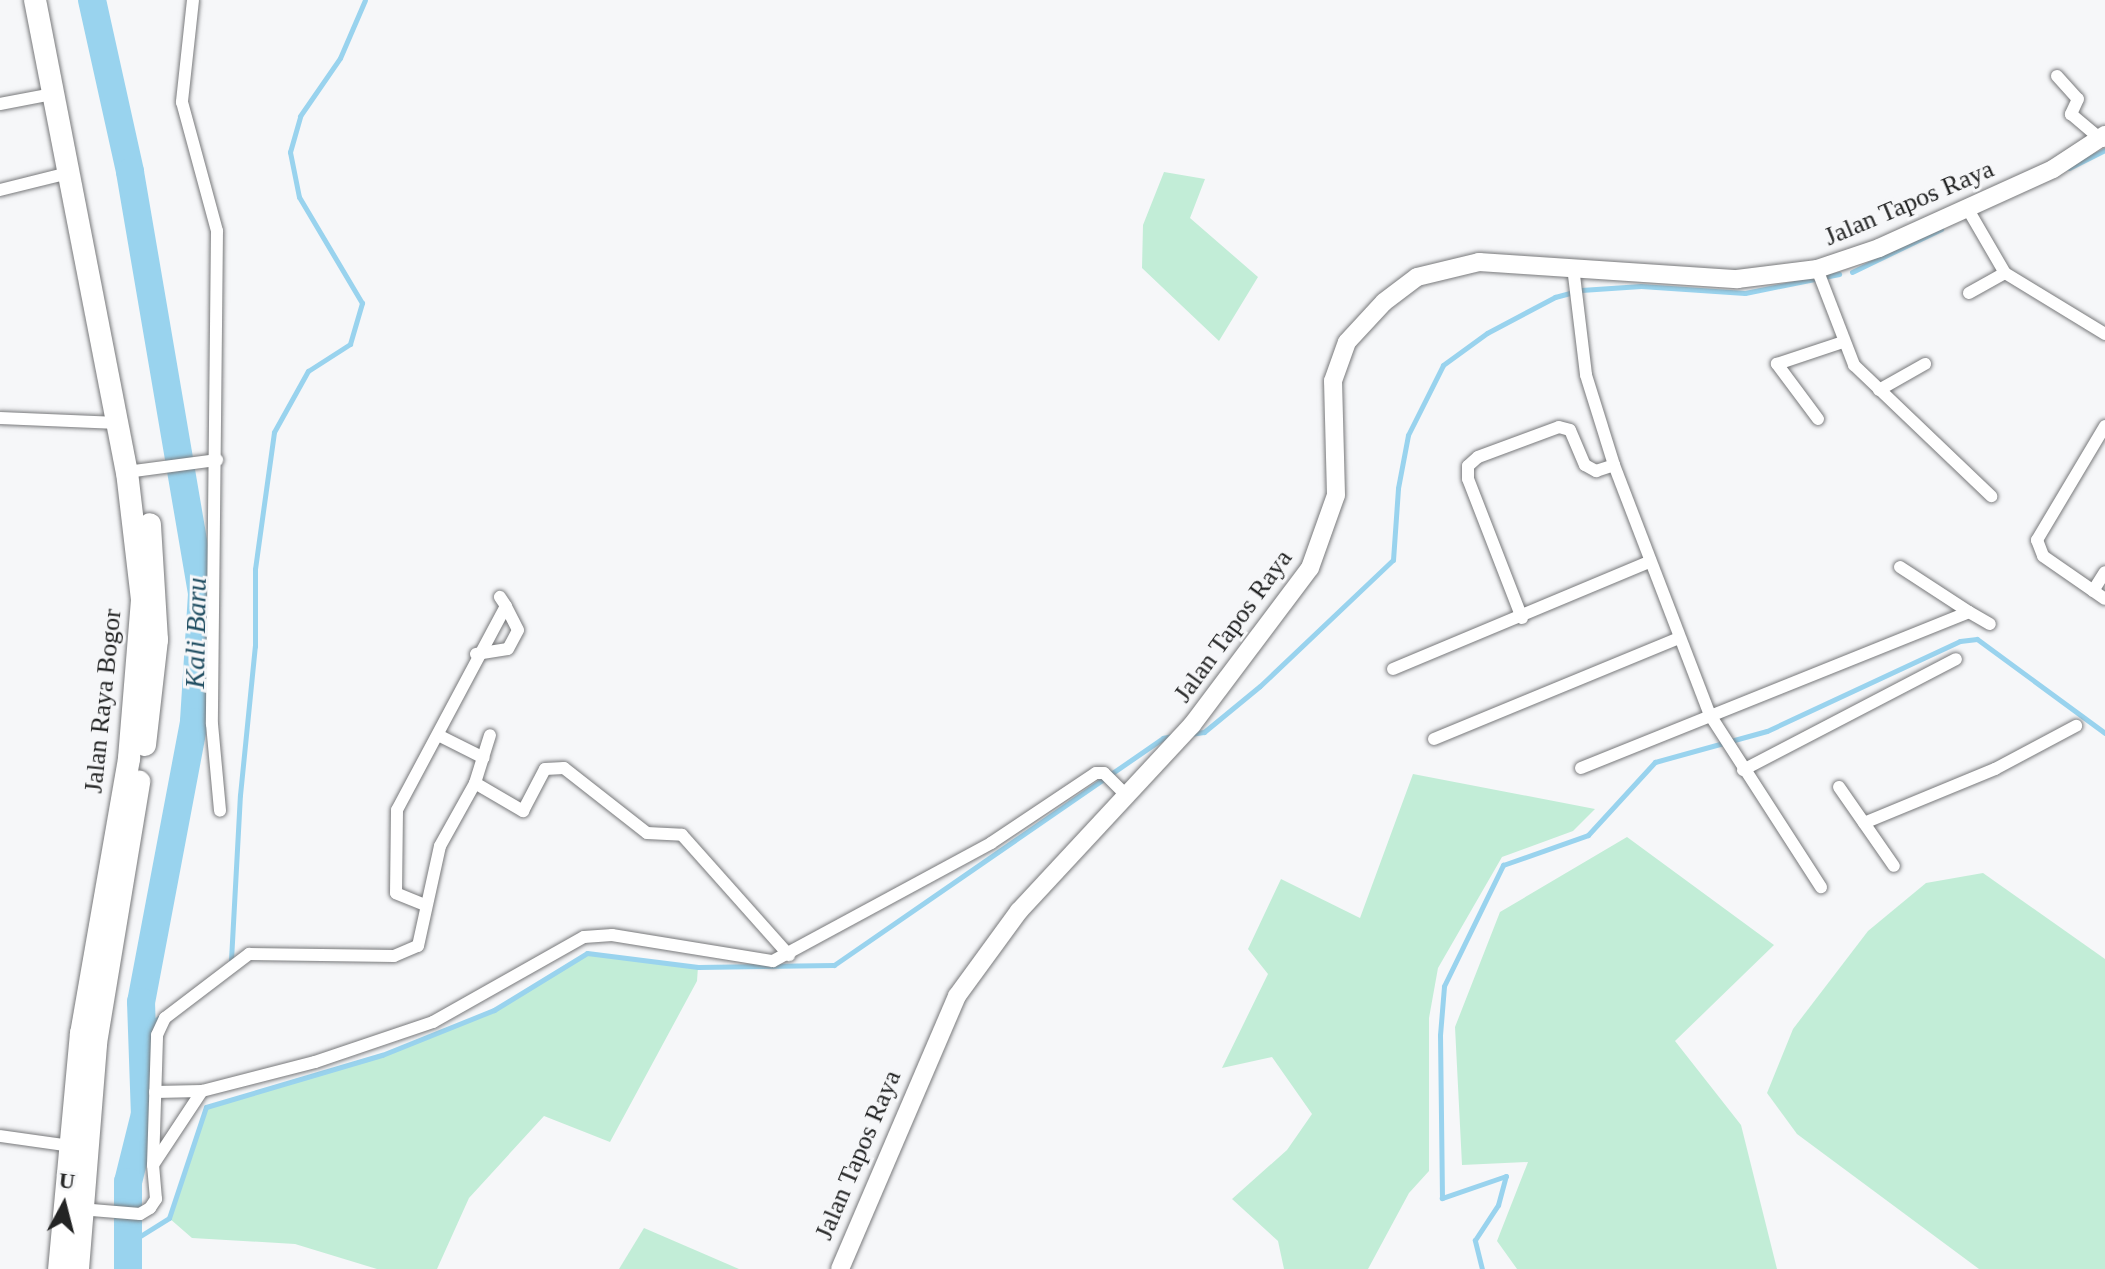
<!DOCTYPE html>
<style>
body{margin:0}
#map{position:relative;width:2105px;height:1269px;overflow:hidden;background:#f6f7f9;font-family:"Times New Roman",serif}
div>[style]{position:absolute}
.green>*{inset:0;background:#c2edd7}
.stream>*{height:5px;margin:-2.5px;padding:0 2.5px;transform-origin:2.5px;border-radius:2.5px;background:#99d3ee}
.river>*{height:28px;margin:-14px;padding:0 14px;transform-origin:14px;border-radius:14px;background:#99d3ee}
.roads{filter:drop-shadow(0 0 2px #78797b) drop-shadow(0 0 2px #78797b)}
.minor>*{height:12px;margin:-6px;padding:0 6px;transform-origin:6px;border-radius:6px;background:#fff}
.secondary>*{height:18px;margin:-9px;padding:0 9px;transform-origin:9px;border-radius:9px;background:#fff}
.trunk>*{height:22px;margin:-11px;padding:0 11px;transform-origin:11px;border-radius:11px;background:#fff}
span{translate:-50% -50%;white-space:nowrap;text-align:center;line-height:1.15;-webkit-text-stroke:6px #f6f7f9;paint-order:stroke}
.street-label{font-size:26px;color:#232424}
.water-label{font-size:28px;color:#1e4c60;font-style:italic}
.north{position:absolute;left:24px;top:1165px;width:80px;height:80px;-webkit-text-stroke:6px #f6f7f9;paint-order:stroke;rotate:7deg;font-size:22px;font-weight:700;line-height:32px;text-align:center;color:#232424}
.north::after{content:'';display:block;margin:auto;width:28px;height:36px;background:#232424;clip-path:polygon(50% 0,100% 100%,50% 72%,0 100%)}
</style>
<div id="map">
<div class="green">
<i style="clip-path:polygon(1164px 172px,1205px 179px,1190px 218px,1258px 277px,1219px 341px,1142px 268px,1143px 225px)"></i>
<i style="clip-path:polygon(1413px 774px,1595px 809px,1573px 831px,1502px 857px,1438px 968px,1429px 1018px,1429px 1171px,1409px 1193px,1368px 1269px,1284px 1269px,1278px 1241px,1232px 1199px,1287px 1150px,1312px 1114px,1272px 1057px,1222px 1068px,1268px 974px,1248px 949px,1281px 879px,1360px 918px)"></i>
<i style="clip-path:polygon(1627px 837px,1774px 945px,1675px 1041px,1741px 1125px,1777px 1269px,1517px 1269px,1497px 1241px,1528px 1162px,1462px 1165px,1455px 1027px,1500px 912px)"></i>
<i style="clip-path:polygon(1983px 873px,2105px 959px,2105px 1269px,1979px 1269px,1797px 1134px,1767px 1093px,1793px 1029px,1868px 931px,1926px 883px)"></i>
<i style="clip-path:polygon(587px 953px,698px 967px,697px 981px,610px 1142px,544px 1116px,469px 1198px,437px 1269px,377px 1269px,295px 1244px,192px 1238px,169px 1218px,206px 1107px,382px 1055px,494px 1010px)"></i>
<i style="clip-path:polygon(644px 1228px,739px 1269px,619px 1269px)"></i>
</div>
<div class="stream">
<i style="left:2069px;top:168px;width:40px;rotate:-26.6deg"></i>
<i style="left:1852px;top:272px;width:99px;rotate:-25.8deg"></i>
<i style="left:1190px;top:734px;width:14px;rotate:-8deg"></i>
<i style="left:1204px;top:732px;width:72px;rotate:-39.4deg"></i>
<i style="left:1260px;top:686px;width:183px;rotate:-43.5deg"></i>
<i style="left:1393px;top:560px;width:72px;rotate:-86deg"></i>
<i style="left:1398px;top:488px;width:54px;rotate:-79.3deg"></i>
<i style="left:1408px;top:435px;width:78px;rotate:-63.4deg"></i>
<i style="left:1443px;top:365px;width:54px;rotate:-36deg"></i>
<i style="left:1487px;top:333px;width:77px;rotate:-27.9deg"></i>
<i style="left:1555px;top:297px;width:27px;rotate:-15deg"></i>
<i style="left:1581px;top:290px;width:60px;rotate:-3.8deg"></i>
<i style="left:1641px;top:286px;width:104px;rotate:3.9deg"></i>
<i style="left:1745px;top:293px;width:96px;rotate:-11.4deg"></i>
<i style="left:231px;top:960px;width:165px;rotate:-86.9deg"></i>
<i style="left:240px;top:795px;width:150px;rotate:-84.3deg"></i>
<i style="left:255px;top:646px;width:77px;rotate:-90deg"></i>
<i style="left:255px;top:569px;width:138px;rotate:-82.1deg"></i>
<i style="left:274px;top:432px;width:70px;rotate:-60.9deg"></i>
<i style="left:308px;top:371px;width:50px;rotate:-32.7deg"></i>
<i style="left:350px;top:344px;width:43px;rotate:-73.7deg"></i>
<i style="left:362px;top:303px;width:123px;rotate:-120.7deg"></i>
<i style="left:299px;top:197px;width:46px;rotate:-101.3deg"></i>
<i style="left:290px;top:152px;width:37px;rotate:-74deg"></i>
<i style="left:300px;top:116px;width:70px;rotate:-55.4deg"></i>
<i style="left:340px;top:58px;width:63px;rotate:-66.7deg"></i>
<i style="left:146px;top:1028px;width:23px;rotate:-38deg"></i>
<i style="left:129px;top:1243px;width:47px;rotate:-32deg"></i>
<i style="left:169px;top:1218px;width:117px;rotate:-71.6deg"></i>
<i style="left:206px;top:1107px;width:184px;rotate:-16.5deg"></i>
<i style="left:382px;top:1055px;width:121px;rotate:-21.9deg"></i>
<i style="left:494px;top:1010px;width:109px;rotate:-31.5deg"></i>
<i style="left:587px;top:953px;width:112px;rotate:7.2deg"></i>
<i style="left:698px;top:967px;width:136px;rotate:-0.8deg"></i>
<i style="left:834px;top:965px;width:400px;rotate:-34.6deg"></i>
<i style="left:1163px;top:738px;width:9px;rotate:-13deg"></i>
<i style="left:1482px;top:1269px;width:30px;rotate:-104deg"></i>
<i style="left:1475px;top:1240px;width:42px;rotate:-56.7deg"></i>
<i style="left:1498px;top:1205px;width:30px;rotate:-75deg"></i>
<i style="left:1506px;top:1176px;width:68px;rotate:161deg"></i>
<i style="left:1442px;top:1198px;width:163px;rotate:-90.7deg"></i>
<i style="left:1440px;top:1035px;width:49px;rotate:-85.3deg"></i>
<i style="left:1444px;top:986px;width:135px;rotate:-64deg"></i>
<i style="left:1503px;top:865px;width:90px;rotate:-19.4deg"></i>
<i style="left:1588px;top:835px;width:99px;rotate:-47.5deg"></i>
<i style="left:1655px;top:762px;width:116px;rotate:-15.5deg"></i>
<i style="left:1767px;top:731px;width:213px;rotate:-25deg"></i>
<i style="left:1960px;top:641px;width:17px;rotate:-7deg"></i>
<i style="left:1977px;top:639px;width:159px;rotate:36.3deg"></i>
</div>
<div class="river">
<i style="left:92px;top:0;width:176px;rotate:77.5deg"></i>
<i style="left:130px;top:172px;width:428px;rotate:80.3deg"></i>
<i style="left:202px;top:594px;width:128px;rotate:93.6deg"></i>
<i style="left:194px;top:722px;width:285px;rotate:100.7deg"></i>
<i style="left:141px;top:1002px;width:112px;rotate:88deg"></i>
<i style="left:145px;top:1114px;width:70px;rotate:104deg"></i>
<i style="left:128px;top:1182px;width:87px;rotate:90deg"></i>
</div>
<div class="roads">
<div class="minor">
<i style="left:193px;top:0;width:103px;rotate:96.2deg"></i>
<i style="left:182px;top:102px;width:134px;rotate:74.8deg"></i>
<i style="left:217px;top:231px;width:493px;rotate:90.6deg"></i>
<i style="left:212px;top:724px;width:87px;rotate:84.7deg"></i>
<i style="left:2057px;top:76px;width:31px;rotate:48deg"></i>
<i style="left:2078px;top:99px;width:17px;rotate:115deg"></i>
<i style="left:2071px;top:114px;width:42px;rotate:40.2deg"></i>
<i style="left:0;top:104px;width:54px;rotate:-10.7deg"></i>
<i style="left:0;top:190px;width:70px;rotate:-14deg"></i>
<i style="left:1966px;top:206px;width:78px;rotate:59.8deg"></i>
<i style="left:2005px;top:273px;width:117px;rotate:31.4deg"></i>
<i style="left:1573px;top:267px;width:109px;rotate:83.1deg"></i>
<i style="left:1586px;top:375px;width:94px;rotate:72.7deg"></i>
<i style="left:1614px;top:465px;width:268px;rotate:69deg"></i>
<i style="left:1710px;top:715px;width:205px;rotate:57.2deg"></i>
<i style="left:1817px;top:269px;width:103px;rotate:68.9deg"></i>
<i style="left:1854px;top:365px;width:190px;rotate:43.7deg"></i>
<i style="left:1969px;top:293px;width:41px;rotate:-29.1deg"></i>
<i style="left:1879px;top:390px;width:53px;rotate:-29.5deg"></i>
<i style="left:0;top:418px;width:118px;rotate:2.4deg"></i>
<i style="left:1818px;top:419px;width:69px;rotate:-126.7deg"></i>
<i style="left:1777px;top:364px;width:70px;rotate:-18.4deg"></i>
<i style="left:2105px;top:426px;width:133px;rotate:120.8deg"></i>
<i style="left:2037px;top:540px;width:17px;rotate:69deg"></i>
<i style="left:2043px;top:556px;width:75px;rotate:34.7deg"></i>
<i style="left:127px;top:472px;width:91px;rotate:-7.6deg"></i>
<i style="left:1900px;top:567px;width:82px;rotate:33.1deg"></i>
<i style="left:2093px;top:591px;width:22px;rotate:-58deg"></i>
<i style="left:1522px;top:618px;width:149px;rotate:-111.2deg"></i>
<i style="left:1468px;top:479px;width:13px;rotate:-90deg"></i>
<i style="left:1468px;top:466px;width:13px;rotate:-42deg"></i>
<i style="left:1478px;top:457px;width:86px;rotate:-20.3deg"></i>
<i style="left:1559px;top:427px;width:11px;rotate:15deg"></i>
<i style="left:1570px;top:430px;width:38px;rotate:67deg"></i>
<i style="left:1585px;top:465px;width:13px;rotate:29deg"></i>
<i style="left:1596px;top:471px;width:19px;rotate:-18deg"></i>
<i style="left:476px;top:654px;width:32px;rotate:-9deg"></i>
<i style="left:508px;top:649px;width:21px;rotate:-62deg"></i>
<i style="left:518px;top:630px;width:27px;rotate:-117deg"></i>
<i style="left:1393px;top:669px;width:277px;rotate:-22.7deg"></i>
<i style="left:438px;top:735px;width:51px;rotate:26.6deg"></i>
<i style="left:1434px;top:739px;width:265px;rotate:-22.4deg"></i>
<i style="left:1581px;top:768px;width:418px;rotate:-21.9deg"></i>
<i style="left:1969px;top:612px;width:24px;rotate:30deg"></i>
<i style="left:1743px;top:770px;width:240px;rotate:-27.5deg"></i>
<i style="left:475px;top:783px;width:56px;rotate:30.3deg"></i>
<i style="left:523px;top:811px;width:47px;rotate:-62.4deg"></i>
<i style="left:545px;top:769px;width:19px;rotate:-3deg"></i>
<i style="left:564px;top:768px;width:105px;rotate:38.1deg"></i>
<i style="left:647px;top:833px;width:35px;rotate:3deg"></i>
<i style="left:682px;top:835px;width:161px;rotate:48.3deg"></i>
<i style="left:1839px;top:787px;width:96px;rotate:55.2deg"></i>
<i style="left:1864px;top:823px;width:142px;rotate:-22.4deg"></i>
<i style="left:1995px;top:769px;width:92px;rotate:-28deg"></i>
<i style="left:425px;top:905px;width:31px;rotate:-158deg"></i>
<i style="left:396px;top:893px;width:83px;rotate:-89.3deg"></i>
<i style="left:397px;top:810px;width:231px;rotate:-61.9deg"></i>
<i style="left:506px;top:606px;width:11px;rotate:-124deg"></i>
<i style="left:155px;top:1092px;width:47px;rotate:-1.2deg"></i>
<i style="left:0;top:1136px;width:72px;rotate:8deg"></i>
<i style="left:153px;top:1165px;width:130px;rotate:-88.2deg"></i>
<i style="left:157px;top:1035px;width:19px;rotate:-65deg"></i>
<i style="left:165px;top:1018px;width:106px;rotate:-37.3deg"></i>
<i style="left:249px;top:954px;width:145px;rotate:0.8deg"></i>
<i style="left:394px;top:956px;width:26px;rotate:-23deg"></i>
<i style="left:418px;top:946px;width:102px;rotate:-77.6deg"></i>
<i style="left:440px;top:846px;width:72px;rotate:-60.9deg"></i>
<i style="left:475px;top:783px;width:50px;rotate:-72.6deg"></i>
<i style="left:80px;top:1209px;width:60px;rotate:4.8deg"></i>
<i style="left:140px;top:1214px;width:12px;rotate:-31deg"></i>
<i style="left:150px;top:1208px;width:11px;rotate:-56deg"></i>
<i style="left:156px;top:1199px;width:34px;rotate:-95deg"></i>
<i style="left:153px;top:1165px;width:89px;rotate:-56.5deg"></i>
<i style="left:202px;top:1091px;width:117px;rotate:-14.4deg"></i>
<i style="left:315px;top:1062px;width:125px;rotate:-18.7deg"></i>
<i style="left:433px;top:1022px;width:173px;rotate:-29.4deg"></i>
<i style="left:584px;top:937px;width:28px;rotate:-4deg"></i>
<i style="left:612px;top:935px;width:163px;rotate:9.2deg"></i>
<i style="left:773px;top:961px;width:248px;rotate:-28.4deg"></i>
<i style="left:991px;top:843px;width:126px;rotate:-33.7deg"></i>
<i style="left:1096px;top:773px;width:8px"></i>
<i style="left:1104px;top:773px;width:34px;rotate:45deg"></i>
</div>
<div class="secondary">
<i style="left:840px;top:1269px;width:297px;rotate:-66.8deg"></i>
<i style="left:957px;top:996px;width:105px;rotate:-53.9deg"></i>
<i style="left:1019px;top:911px;width:254px;rotate:-47.1deg"></i>
<i style="left:1192px;top:725px;width:196px;rotate:-53.1deg"></i>
<i style="left:1310px;top:568px;width:77px;rotate:-70.4deg"></i>
<i style="left:1336px;top:495px;width:114px;rotate:-91.5deg"></i>
<i style="left:1333px;top:381px;width:41px;rotate:-70.3deg"></i>
<i style="left:1347px;top:342px;width:54px;rotate:-47.2deg"></i>
<i style="left:1384px;top:302px;width:41px;rotate:-37.1deg"></i>
<i style="left:1417px;top:277px;width:64px;rotate:-13.6deg"></i>
<i style="left:1479px;top:262px;width:259px;rotate:3.8deg"></i>
<i style="left:1737px;top:279px;width:81px;rotate:-7.1deg"></i>
<i style="left:1817px;top:269px;width:65px;rotate:-18.7deg"></i>
<i style="left:1879px;top:248px;width:191px;rotate:-24.4deg"></i>
<i style="left:2053px;top:169px;width:62px;rotate:-33.2deg"></i>
</div>
<div class="trunk">
<i style="left:35px;top:0;width:481px;rotate:79deg"></i>
<i style="left:127px;top:472px;width:129px;rotate:83.3deg"></i>
<i style="left:142px;top:600px;width:160px;rotate:94.7deg"></i>
<i style="left:129px;top:759px;width:278px;rotate:99.9deg"></i>
<i style="left:81px;top:1033px;width:237px;rotate:95.3deg"></i>
<i style="left:145px;top:745px;width:106px;rotate:-83.5deg"></i>
<i style="left:157px;top:640px;width:116px;rotate:-93.5deg"></i>
<i style="left:78px;top:1269px;width:227px;rotate:-85.4deg"></i>
<i style="left:96px;top:1043px;width:265px;rotate:-80.6deg"></i>
</div>
</div>
<div class="street-label">
<span style="left:1909px;top:203px;rotate:-23deg">Jalan Tapos Raya</span>
<span style="left:1233px;top:626px;rotate:-54deg">Jalan Tapos Raya</span>
<span style="left:103px;top:701px;rotate:-84deg">Jalan Raya Bogor</span>
<span style="left:858px;top:1155px;rotate:-67deg">Jalan Tapos Raya</span>
</div>
<div class="water-label">
<span style="left:196px;top:633px;rotate:-89deg">Kali Baru</span>
</div>
<div class="north">U</div>
</div>
